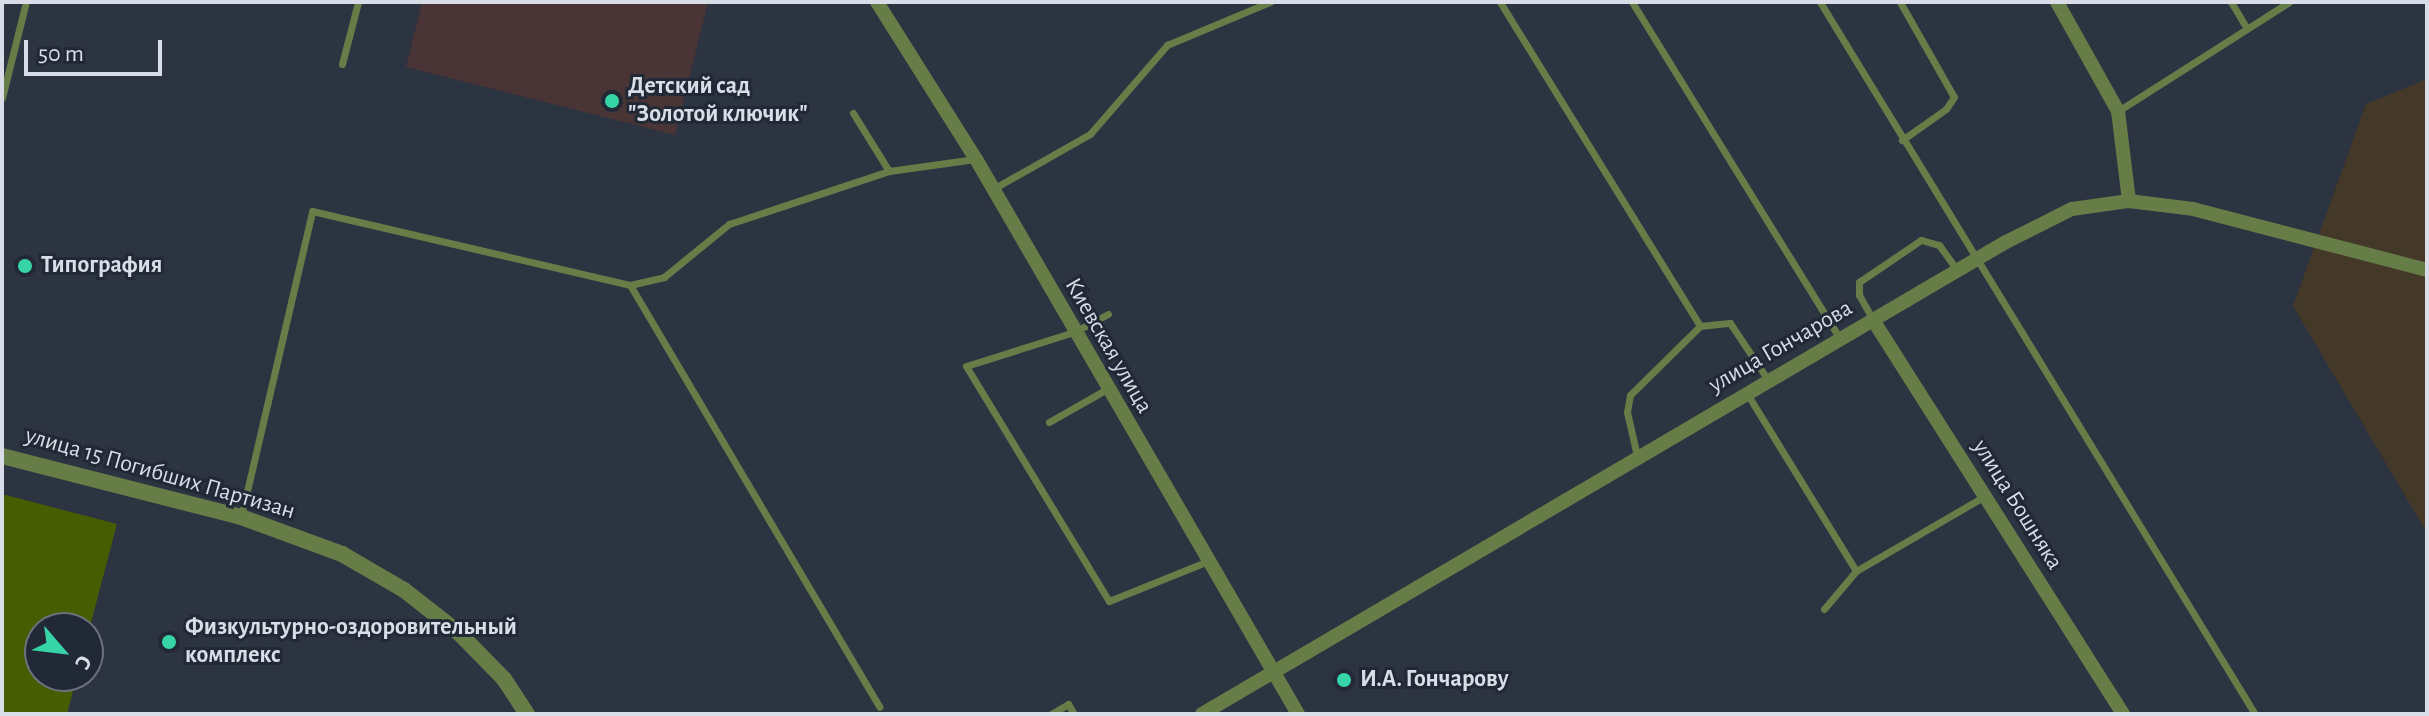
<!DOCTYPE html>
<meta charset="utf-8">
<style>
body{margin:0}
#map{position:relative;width:2429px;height:716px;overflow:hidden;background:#2c3341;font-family:"Alegreya Sans",sans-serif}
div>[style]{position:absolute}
.industrial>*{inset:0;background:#443829}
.education>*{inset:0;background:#493436}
.green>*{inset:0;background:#475d02}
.service>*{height:7px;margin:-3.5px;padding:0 3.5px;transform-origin:3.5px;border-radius:3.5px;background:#667d48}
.minor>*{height:14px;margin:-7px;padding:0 7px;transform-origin:7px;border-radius:7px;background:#667d48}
.tertiary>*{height:16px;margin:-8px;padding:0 8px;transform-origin:8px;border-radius:8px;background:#667d48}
.dots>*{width:22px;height:22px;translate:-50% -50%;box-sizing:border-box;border:4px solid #222936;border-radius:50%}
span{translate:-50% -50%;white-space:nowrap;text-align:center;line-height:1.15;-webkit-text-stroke:6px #222936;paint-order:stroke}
.poi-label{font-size:24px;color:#d9dde7;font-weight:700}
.left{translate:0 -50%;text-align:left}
.street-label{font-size:24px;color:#d9dde7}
.frame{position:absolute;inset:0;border:4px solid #d9dde7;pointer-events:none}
.north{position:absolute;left:24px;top:612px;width:80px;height:80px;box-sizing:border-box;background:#222936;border:2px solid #6b717d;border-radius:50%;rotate:118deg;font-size:22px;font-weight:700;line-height:32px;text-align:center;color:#d9dde7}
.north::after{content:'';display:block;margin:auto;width:28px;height:36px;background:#36d4a7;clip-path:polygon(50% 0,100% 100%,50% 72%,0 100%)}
.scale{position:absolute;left:24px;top:40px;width:138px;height:36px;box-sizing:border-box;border:4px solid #d9dde7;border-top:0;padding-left:10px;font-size:24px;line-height:28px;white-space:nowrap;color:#d9dde7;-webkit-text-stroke:6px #222936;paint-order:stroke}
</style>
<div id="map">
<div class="industrial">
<i style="clip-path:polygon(2427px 79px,2427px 533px,2293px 306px,2366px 104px)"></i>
</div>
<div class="education">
<i style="clip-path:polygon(422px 2px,708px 2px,675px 135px,406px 67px)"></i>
</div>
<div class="green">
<i style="clip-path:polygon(2px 494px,117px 524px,88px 634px,88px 628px,40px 628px,40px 676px,77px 676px,67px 714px,2px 714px)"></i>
</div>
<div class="service">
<i style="left:1500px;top:2px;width:381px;rotate:58.3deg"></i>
<i style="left:1632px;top:2px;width:396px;rotate:58.3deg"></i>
<i style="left:1820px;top:2px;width:834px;rotate:58.58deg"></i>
<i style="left:1900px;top:2px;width:109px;rotate:60.4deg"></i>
<i style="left:1954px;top:97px;width:14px;rotate:124deg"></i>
<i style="left:1946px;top:109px;width:54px;rotate:144.8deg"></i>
<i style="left:2231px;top:2px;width:31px;rotate:59deg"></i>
<i style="left:342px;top:64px;width:64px;rotate:-75.5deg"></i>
<i style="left:2px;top:98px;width:99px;rotate:-76deg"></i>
<i style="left:2118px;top:111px;width:203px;rotate:-32.5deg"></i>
<i style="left:853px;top:113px;width:68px;rotate:58.2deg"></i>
<i style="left:993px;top:189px;width:112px;rotate:-29.6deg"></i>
<i style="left:1090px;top:134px;width:118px;rotate:-49.1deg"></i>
<i style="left:1167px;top:45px;width:112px;rotate:-22.7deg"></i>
<i style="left:630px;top:285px;width:35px;rotate:-13deg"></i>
<i style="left:664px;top:277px;width:84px;rotate:-39.2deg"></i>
<i style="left:729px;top:224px;width:169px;rotate:-18.3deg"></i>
<i style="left:889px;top:171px;width:87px;rotate:-7.9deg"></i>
<i style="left:1108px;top:314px;width:38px;rotate:152deg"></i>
<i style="left:1074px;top:332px;width:113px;rotate:162.5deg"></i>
<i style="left:966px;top:366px;width:275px;rotate:58.7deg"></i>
<i style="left:1109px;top:601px;width:107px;rotate:-22deg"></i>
<i style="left:1873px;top:320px;width:29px;rotate:-119deg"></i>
<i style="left:1859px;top:295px;width:13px;rotate:-90deg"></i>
<i style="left:1859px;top:282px;width:75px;rotate:-34.1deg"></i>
<i style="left:1921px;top:240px;width:19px;rotate:16deg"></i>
<i style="left:1939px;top:245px;width:31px;rotate:54deg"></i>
<i style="left:1746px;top:392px;width:210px;rotate:58.4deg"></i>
<i style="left:1049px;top:422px;width:67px;rotate:-29.6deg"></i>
<i style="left:1637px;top:456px;width:45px;rotate:-102.8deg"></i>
<i style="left:1627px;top:412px;width:17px;rotate:-80deg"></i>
<i style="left:1630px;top:395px;width:98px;rotate:-44.6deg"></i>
<i style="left:1700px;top:326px;width:30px;rotate:-6deg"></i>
<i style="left:1730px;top:323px;width:69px;rotate:56.3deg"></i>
<i style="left:241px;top:517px;width:314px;rotate:-76.9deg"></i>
<i style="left:312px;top:211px;width:326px;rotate:13.1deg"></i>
<i style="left:630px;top:285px;width:490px;rotate:59.4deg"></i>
<i style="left:1824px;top:609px;width:50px;rotate:-49.9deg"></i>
<i style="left:1856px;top:571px;width:149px;rotate:-30.2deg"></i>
<i style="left:1051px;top:714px;width:20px;rotate:-30deg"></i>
<i style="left:1068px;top:704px;width:12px;rotate:59deg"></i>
</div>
<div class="minor">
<i style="left:877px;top:2px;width:186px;rotate:57.8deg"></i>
<i style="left:976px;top:159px;width:642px;rotate:59.88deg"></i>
<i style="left:2057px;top:2px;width:125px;rotate:60.8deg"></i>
<i style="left:2118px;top:111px;width:91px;rotate:83deg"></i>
<i style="left:1873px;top:320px;width:467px;rotate:57.6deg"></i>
<i style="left:1202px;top:714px;width:932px;rotate:-30.42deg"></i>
<i style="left:2006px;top:242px;width:74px;rotate:-26.6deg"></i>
<i style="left:2072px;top:209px;width:58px;rotate:-8deg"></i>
<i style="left:2129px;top:201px;width:64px;rotate:7.1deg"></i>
<i style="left:2193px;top:209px;width:242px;rotate:14.6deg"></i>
</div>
<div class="tertiary">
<i style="left:2px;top:456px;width:247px;rotate:14.3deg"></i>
<i style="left:241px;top:517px;width:108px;rotate:20.1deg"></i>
<i style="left:342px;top:554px;width:72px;rotate:30.1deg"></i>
<i style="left:404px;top:590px;width:70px;rotate:38deg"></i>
<i style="left:459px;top:633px;width:64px;rotate:45.6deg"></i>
<i style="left:504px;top:679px;width:42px;rotate:56.7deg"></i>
</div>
<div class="dots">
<i style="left:612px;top:101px;background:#36d4a7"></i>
<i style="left:25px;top:266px;background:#36d4a7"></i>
<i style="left:169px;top:642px;background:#36d4a7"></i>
<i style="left:1344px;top:680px;background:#36d4a7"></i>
</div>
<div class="poi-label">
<span class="left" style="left:628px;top:101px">Детский сад<br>"Золотой ключик"</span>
<span class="left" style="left:41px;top:266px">Типография</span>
<span class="left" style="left:185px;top:642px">Физкультурно-оздоровительный<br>комплекс</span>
<span class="left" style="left:1360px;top:680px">И.А. Гончарову</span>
</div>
<div class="street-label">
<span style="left:1108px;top:346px;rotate:60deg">Киевская улица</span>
<span style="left:1781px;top:347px;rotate:-30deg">улица Гончарова</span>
<span style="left:160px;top:474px;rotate:16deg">улица 15 Погибших Партизан</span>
<span style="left:2017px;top:505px;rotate:58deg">улица Бошняка</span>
</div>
<div class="frame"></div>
<div class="north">С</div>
<div class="scale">50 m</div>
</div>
